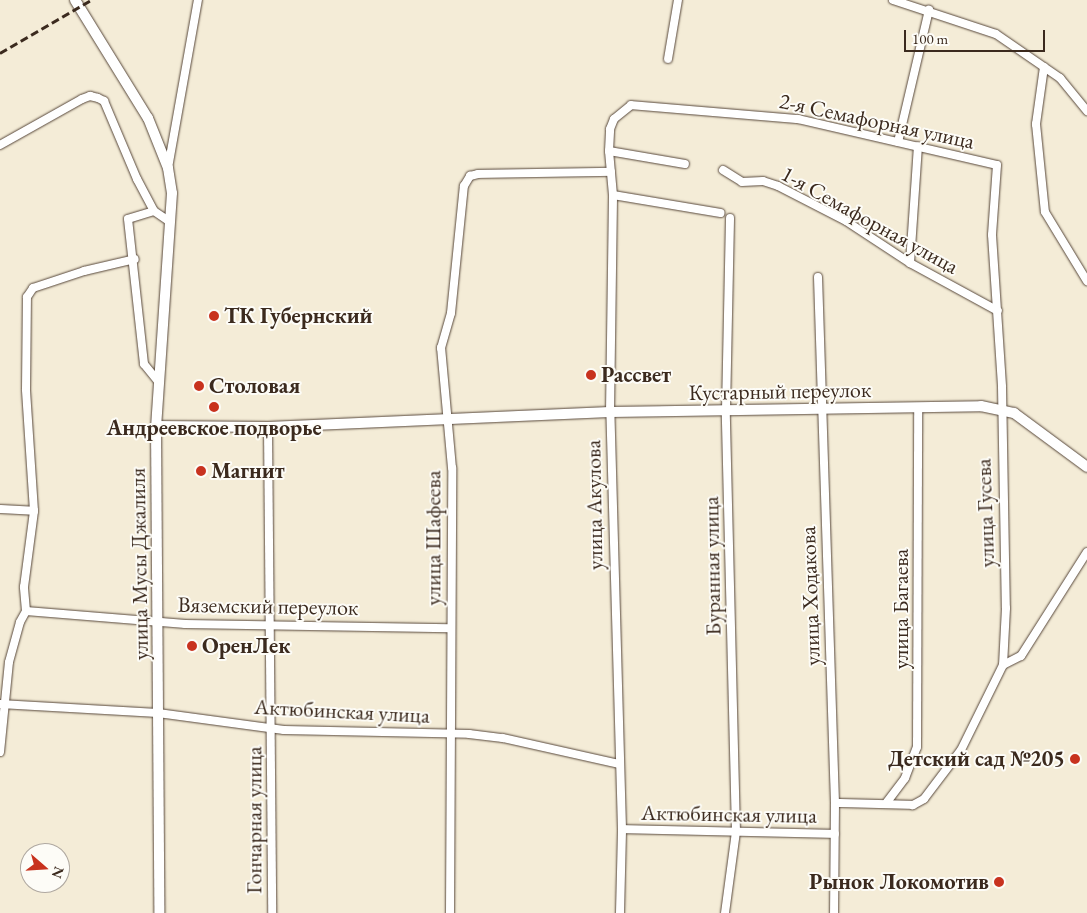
<!DOCTYPE html>
<meta charset="utf-8">
<style>
body{margin:0}
#map{position:relative;width:1087px;height:913px;overflow:hidden;background:#f4ecd7;font-family:"EB Garamond",serif}
div>[style]{position:absolute}
.roads{filter:drop-shadow(0 0 1px #57473a) drop-shadow(0 0 1px #57473a)}
.minor>*{height:8px;margin:-4px;padding:0 4px;transform-origin:4px;border-radius:4px;background:#fff}
.tertiary>*{height:10px;margin:-5px;padding:0 5px;transform-origin:5px;border-radius:5px;background:#fff}
.rail>*{height:3px;margin-top:-1.5px;transform-origin:0;background:repeating-linear-gradient(90deg,#3b2a1e 0 8px,transparent 0 12px)}
.dots>*{width:14px;height:14px;translate:-50% -50%;box-sizing:border-box;border:2px solid #fdfcf7;border-radius:50%}
span{translate:-50% -50%;white-space:nowrap;text-align:center;line-height:1.15;-webkit-text-stroke:4px #fdfcf7;paint-order:stroke}
.street-label{font-size:22px;color:#3b2a1e}
.poi-label{font-size:22px;color:#3b2a1e;font-weight:700}
.left{translate:0 -50%;text-align:left}
.right{translate:-100% -50%;text-align:right}
.north{position:absolute;left:20px;top:843px;width:50px;height:50px;box-sizing:border-box;background:#fdfcf7;border:1px solid #afa8a0;border-radius:50%;rotate:109deg;font-size:14px;font-weight:700;line-height:20px;text-align:center;color:#3b2a1e}
.north::after{content:'';display:block;margin:auto;width:18px;height:22px;background:#c8321e;clip-path:polygon(50% 0,100% 100%,50% 72%,0 100%)}
.scale{position:absolute;left:904px;top:30px;width:141px;height:22px;box-sizing:border-box;border:2px solid #3b2a1e;border-top:0;padding-left:6px;font-size:15px;line-height:18px;white-space:nowrap;color:#3b2a1e;-webkit-text-stroke:4px #fdfcf7;paint-order:stroke}
</style>
<div id="map">
<div class="roads">
<div class="minor">
<i style="left:893px;top:0;width:108px;rotate:18.3deg"></i>
<i style="left:996px;top:34px;width:78px;rotate:34.5deg"></i>
<i style="left:1060px;top:78px;width:43px;rotate:50.7deg"></i>
<i style="left:668px;top:59px;width:60px;rotate:-80.4deg"></i>
<i style="left:1044px;top:67px;width:58px;rotate:98deg"></i>
<i style="left:1036px;top:124px;width:88px;rotate:84.2deg"></i>
<i style="left:1045px;top:212px;width:81px;rotate:58.7deg"></i>
<i style="left:898px;top:142px;width:136px;rotate:-76.8deg"></i>
<i style="left:0;top:145px;width:94px;rotate:-29.3deg"></i>
<i style="left:82px;top:99px;width:9px;rotate:-21deg"></i>
<i style="left:90px;top:96px;width:8px;rotate:14deg"></i>
<i style="left:98px;top:98px;width:7px;rotate:27deg"></i>
<i style="left:104px;top:101px;width:85px;rotate:67.1deg"></i>
<i style="left:137px;top:179px;width:36px;rotate:62deg"></i>
<i style="left:154px;top:211px;width:18px;rotate:34deg"></i>
<i style="left:609px;top:151px;width:77px;rotate:9.7deg"></i>
<i style="left:168px;top:168px;width:171px;rotate:-79.9deg"></i>
<i style="left:723px;top:170px;width:22px;rotate:32deg"></i>
<i style="left:742px;top:182px;width:21px;rotate:-3deg"></i>
<i style="left:763px;top:181px;width:16px;rotate:18deg"></i>
<i style="left:778px;top:186px;width:76px;rotate:27.2deg"></i>
<i style="left:846px;top:221px;width:77px;rotate:33.3deg"></i>
<i style="left:910px;top:263px;width:100px;rotate:28.6deg"></i>
<i style="left:613px;top:195px;width:109px;rotate:9.5deg"></i>
<i style="left:154px;top:211px;width:27px;rotate:163deg"></i>
<i style="left:128px;top:219px;width:146px;rotate:83.7deg"></i>
<i style="left:144px;top:364px;width:21px;rotate:51deg"></i>
<i style="left:910px;top:263px;width:117px;rotate:-86.1deg"></i>
<i style="left:818px;top:277px;width:526px;rotate:88.15deg"></i>
<i style="left:835px;top:803px;width:110px;rotate:90.5deg"></i>
<i style="left:268px;top:427px;width:486px;rotate:89.5deg"></i>
<i style="left:0;top:509px;width:34px;rotate:3deg"></i>
<i style="left:26px;top:611px;width:160px;rotate:4.7deg"></i>
<i style="left:185px;top:624px;width:265px;rotate:0.9deg"></i>
<i style="left:1003px;top:665px;width:20px;rotate:-27deg"></i>
<i style="left:1021px;top:656px;width:123px;rotate:-57.6deg"></i>
<i style="left:0;top:704px;width:158px;rotate:3.3deg"></i>
<i style="left:158px;top:713px;width:127px;rotate:7.7deg"></i>
<i style="left:284px;top:730px;width:185px;rotate:1.2deg"></i>
<i style="left:469px;top:734px;width:34px;rotate:7deg"></i>
<i style="left:503px;top:738px;width:119px;rotate:12.6deg"></i>
<i style="left:0;top:752px;width:90px;rotate:-84.3deg"></i>
<i style="left:9px;top:662px;width:41px;rotate:-74.6deg"></i>
<i style="left:20px;top:622px;width:13px;rotate:-61deg"></i>
<i style="left:26px;top:611px;width:24px;rotate:-95deg"></i>
<i style="left:24px;top:587px;width:77px;rotate:-82.5deg"></i>
<i style="left:34px;top:511px;width:122px;rotate:-93.8deg"></i>
<i style="left:26px;top:389px;width:92px;rotate:-89.4deg"></i>
<i style="left:27px;top:297px;width:11px;rotate:-56deg"></i>
<i style="left:33px;top:288px;width:54px;rotate:-18.4deg"></i>
<i style="left:84px;top:271px;width:52px;rotate:-13.2deg"></i>
<i style="left:887px;top:802px;width:30px;rotate:-53deg"></i>
<i style="left:905px;top:778px;width:33px;rotate:-69deg"></i>
<i style="left:917px;top:747px;width:340px;rotate:-89.8deg"></i>
<i style="left:622px;top:829px;width:213px;rotate:1.3deg"></i>
<i style="left:450px;top:913px;width:445px;rotate:-89.7deg"></i>
<i style="left:452px;top:468px;width:121px;rotate:-95.2deg"></i>
<i style="left:441px;top:348px;width:36px;rotate:-74deg"></i>
<i style="left:451px;top:313px;width:128px;rotate:-84.2deg"></i>
<i style="left:464px;top:186px;width:12px;rotate:-59deg"></i>
<i style="left:470px;top:176px;width:8px;rotate:-14deg"></i>
<i style="left:478px;top:174px;width:133px;rotate:-0.9deg"></i>
<i style="left:620px;top:913px;width:84px;rotate:-88.6deg"></i>
<i style="left:622px;top:829px;width:417px;rotate:-91.6deg"></i>
<i style="left:610px;top:412px;width:217px;rotate:-89.2deg"></i>
<i style="left:613px;top:195px;width:44px;rotate:-95.2deg"></i>
<i style="left:609px;top:151px;width:22px;rotate:-87deg"></i>
<i style="left:610px;top:129px;width:11px;rotate:-68deg"></i>
<i style="left:614px;top:119px;width:22px;rotate:-39deg"></i>
<i style="left:631px;top:105px;width:168px;rotate:4.8deg"></i>
<i style="left:798px;top:119px;width:204px;rotate:13deg"></i>
<i style="left:997px;top:165px;width:70px;rotate:94.1deg"></i>
<i style="left:992px;top:235px;width:152px;rotate:86.2deg"></i>
<i style="left:1002px;top:387px;width:221px;rotate:89deg"></i>
<i style="left:1006px;top:608px;width:57px;rotate:93deg"></i>
<i style="left:1003px;top:665px;width:95px;rotate:116.3deg"></i>
<i style="left:961px;top:750px;width:61px;rotate:127.1deg"></i>
<i style="left:924px;top:799px;width:13px;rotate:151deg"></i>
<i style="left:913px;top:805px;width:78px;rotate:-178.5deg"></i>
<i style="left:725px;top:913px;width:82px;rotate:-82.3deg"></i>
<i style="left:736px;top:832px;width:422px;rotate:-91.4deg"></i>
<i style="left:726px;top:410px;width:192px;rotate:-88.8deg"></i>
</div>
<div class="tertiary">
<i style="left:75px;top:0;width:139px;rotate:58.3deg"></i>
<i style="left:148px;top:118px;width:54px;rotate:68.2deg"></i>
<i style="left:168px;top:168px;width:25px;rotate:81deg"></i>
<i style="left:172px;top:193px;width:234px;rotate:93.9deg"></i>
<i style="left:156px;top:426px;width:487px;rotate:89.6deg"></i>
<i style="left:156px;top:426px;width:112px;rotate:0.5deg"></i>
<i style="left:268px;top:427px;width:342px;rotate:-2.5deg"></i>
<i style="left:610px;top:412px;width:371px;rotate:-0.9deg"></i>
<i style="left:981px;top:406px;width:34px;rotate:12deg"></i>
<i style="left:1014px;top:413px;width:91px;rotate:36.5deg"></i>
</div>
</div>
<div class="rail">
<i style="left:0;top:53px;width:105px;rotate:-30.2deg"></i>
</div>
<div class="dots">
<i style="left:214px;top:316px;background:#c8321e"></i>
<i style="left:591px;top:375px;background:#c8321e"></i>
<i style="left:199px;top:386px;background:#c8321e"></i>
<i style="left:214px;top:407px;background:#c8321e"></i>
<i style="left:201px;top:471px;background:#c8321e"></i>
<i style="left:192px;top:646px;background:#c8321e"></i>
<i style="left:1075px;top:759px;background:#c8321e"></i>
<i style="left:999px;top:882px;background:#c8321e"></i>
</div>
<div class="street-label">
<span style="left:877px;top:121px;rotate:12deg">2-я Семафорная улица</span>
<span style="left:870px;top:220px;rotate:29deg">1-я Семафорная улица</span>
<span style="left:780px;top:391px;rotate:-1deg">Кустарный переулок</span>
<span style="left:594px;top:505px;rotate:-91deg">улица Акулова</span>
<span style="left:985px;top:513px;rotate:-92deg">улица Гусева</span>
<span style="left:433px;top:538px;rotate:-90deg">улица Шафеева</span>
<span style="left:139px;top:564px;rotate:-91deg">улица Мусы Джалиля</span>
<span style="left:712px;top:566px;rotate:-91deg">Буранная улица</span>
<span style="left:810px;top:596px;rotate:-92deg">улица Ходакова</span>
<span style="left:268px;top:606px;rotate:1deg">Вяземский переулок</span>
<span style="left:901px;top:609px;rotate:-90deg">улица Багаева</span>
<span style="left:342px;top:711px;rotate:3deg">Актюбинская улица</span>
<span style="left:729px;top:814px;rotate:1deg">Актюбинская улица</span>
<span style="left:254px;top:820px;rotate:-90deg">Гончарная улица</span>
</div>
<div class="poi-label">
<span class="left" style="left:224px;top:316px">ТК Губернский</span>
<span class="left" style="left:601px;top:375px">Рассвет</span>
<span class="left" style="left:209px;top:386px">Столовая</span>
<span style="left:214px;top:428px">Андреевское подворье</span>
<span class="left" style="left:211px;top:471px">Магнит</span>
<span class="left" style="left:202px;top:646px">ОренЛек</span>
<span class="right" style="left:1065px;top:759px">Детский сад №205</span>
<span class="right" style="left:989px;top:882px">Рынок Локомотив</span>
</div>
<div class="north">N</div>
<div class="scale">100 m</div>
</div>
